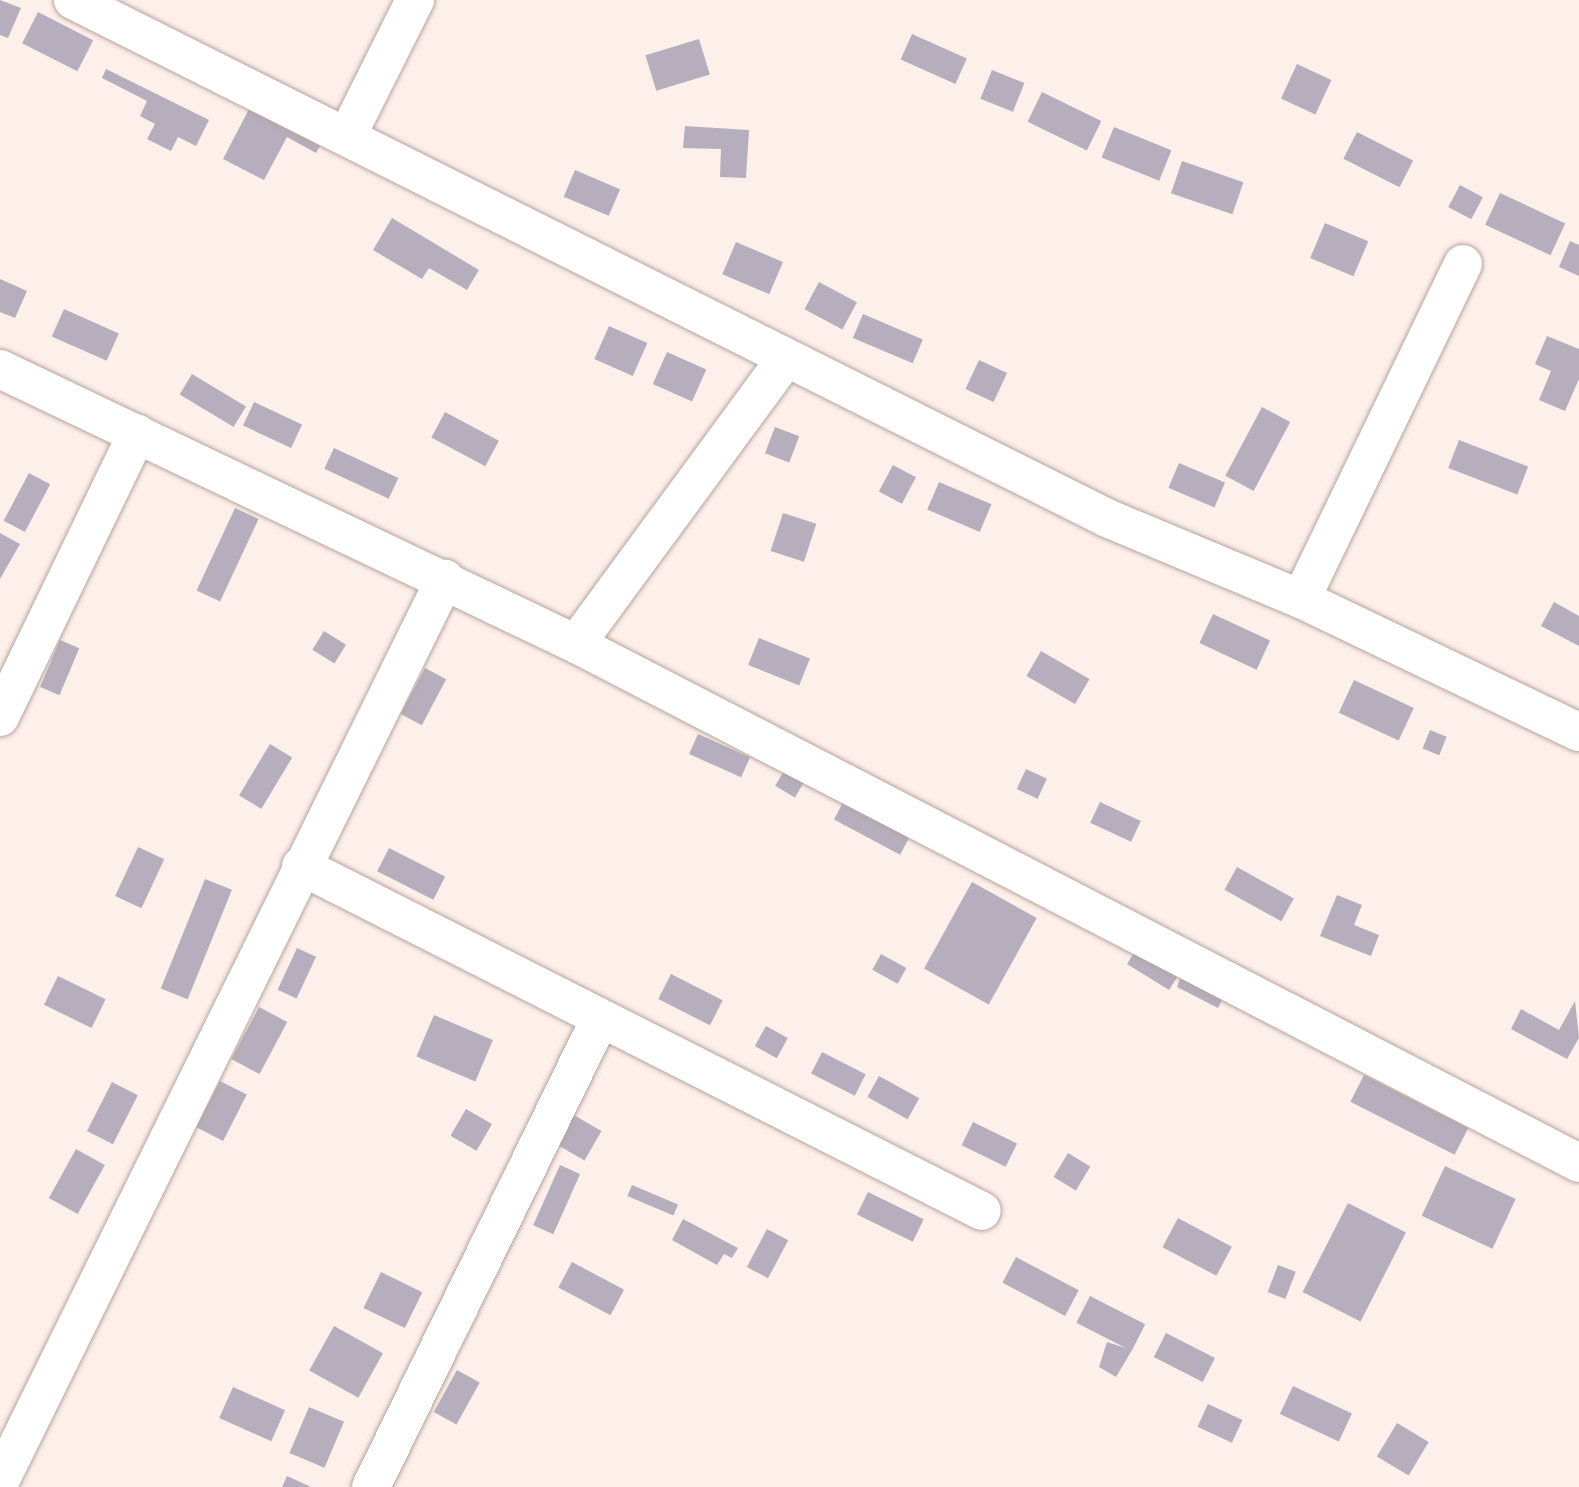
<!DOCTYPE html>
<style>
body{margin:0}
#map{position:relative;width:1579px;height:1487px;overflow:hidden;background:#fdefe9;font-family:"Asap Condensed",sans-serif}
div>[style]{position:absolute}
.building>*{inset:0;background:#b6aebc;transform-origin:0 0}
.roads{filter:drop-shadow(0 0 2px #b5a49e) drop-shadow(0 0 2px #b5a49e)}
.minor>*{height:38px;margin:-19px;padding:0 19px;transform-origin:19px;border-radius:19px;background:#fff}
span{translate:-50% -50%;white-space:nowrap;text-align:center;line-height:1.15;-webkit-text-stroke:7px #fff;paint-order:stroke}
</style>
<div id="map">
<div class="building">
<i style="clip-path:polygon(0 0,21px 8px,8px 38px,0 35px)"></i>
<i style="left:38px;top:12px;width:62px;height:35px;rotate:27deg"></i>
<i style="left:912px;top:34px;width:60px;height:28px;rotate:24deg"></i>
<i style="left:699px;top:39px;width:37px;height:56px;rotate:73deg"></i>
<i style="left:1297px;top:64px;width:38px;height:38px;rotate:25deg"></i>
<i style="clip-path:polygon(106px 69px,209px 120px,196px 146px,178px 137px,171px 151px,147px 139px,155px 124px,140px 116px,147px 101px,102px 78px)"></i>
<i style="left:992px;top:70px;width:35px;height:31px;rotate:22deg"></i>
<i style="left:1042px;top:92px;width:66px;height:33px;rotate:26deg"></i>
<i style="clip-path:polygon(249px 109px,320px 146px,316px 153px,287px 137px,264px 180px,223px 159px)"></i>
<i style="clip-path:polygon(685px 126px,749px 130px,746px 178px,720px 177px,721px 149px,683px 148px)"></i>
<i style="left:1114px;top:127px;width:62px;height:33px;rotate:22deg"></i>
<i style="left:1357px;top:132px;width:63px;height:30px;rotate:27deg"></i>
<i style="left:1182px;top:161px;width:65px;height:34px;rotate:19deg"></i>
<i style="left:575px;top:170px;width:49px;height:29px;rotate:23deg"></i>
<i style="left:1460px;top:185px;width:26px;height:25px;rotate:28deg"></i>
<i style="left:1500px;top:193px;width:72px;height:35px;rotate:25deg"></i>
<i style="clip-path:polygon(392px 218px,479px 270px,467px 290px,429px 268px,422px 279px,373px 250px)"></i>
<i style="left:1325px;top:223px;width:47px;height:38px;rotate:23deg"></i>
<i style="clip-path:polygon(1570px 241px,1579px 245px,1579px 276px,1559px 267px)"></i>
<i style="left:736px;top:242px;width:51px;height:35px;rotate:23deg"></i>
<i style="clip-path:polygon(0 279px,27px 291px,15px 318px,0 312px)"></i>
<i style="left:819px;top:282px;width:43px;height:31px;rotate:28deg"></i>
<i style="left:64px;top:309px;width:60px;height:30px;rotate:24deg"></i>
<i style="left:863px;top:314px;width:65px;height:26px;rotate:23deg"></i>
<i style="left:609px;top:326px;width:42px;height:36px;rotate:24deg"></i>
<i style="clip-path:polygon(1547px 336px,1579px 349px,1579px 379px,1565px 411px,1539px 400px,1551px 371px,1535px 364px)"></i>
<i style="left:667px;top:352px;width:43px;height:35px;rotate:24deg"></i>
<i style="left:979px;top:360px;width:31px;height:32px;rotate:25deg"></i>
<i style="left:192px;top:374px;width:63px;height:24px;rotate:31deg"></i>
<i style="left:254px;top:402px;width:53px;height:26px;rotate:25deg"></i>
<i style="left:1262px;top:407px;width:32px;height:78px;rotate:28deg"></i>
<i style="left:445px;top:412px;width:61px;height:29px;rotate:28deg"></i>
<i style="left:775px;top:427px;width:26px;height:28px;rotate:21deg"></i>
<i style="left:1459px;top:440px;width:74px;height:30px;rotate:21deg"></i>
<i style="left:334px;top:448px;width:71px;height:23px;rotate:25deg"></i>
<i style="left:1179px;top:463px;width:50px;height:27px;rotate:23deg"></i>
<i style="left:893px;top:465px;width:26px;height:30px;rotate:28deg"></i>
<i style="left:29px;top:473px;width:24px;height:54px;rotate:28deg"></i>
<i style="left:939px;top:482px;width:57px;height:30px;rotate:23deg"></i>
<i style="left:235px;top:508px;width:26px;height:91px;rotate:25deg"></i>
<i style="left:783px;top:513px;width:35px;height:40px;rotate:18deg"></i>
<i style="clip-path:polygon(0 533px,20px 544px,0 579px)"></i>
<i style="clip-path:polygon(1554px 602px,1579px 616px,1579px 646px,1541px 626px)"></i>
<i style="left:1213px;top:614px;width:63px;height:32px;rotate:25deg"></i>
<i style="left:324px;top:631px;width:26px;height:22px;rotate:32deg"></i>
<i style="left:759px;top:638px;width:55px;height:29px;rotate:22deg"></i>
<i style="left:60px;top:640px;width:21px;height:51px;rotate:23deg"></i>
<i style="left:1041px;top:651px;width:56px;height:29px;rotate:30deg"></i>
<i style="left:425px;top:668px;width:24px;height:52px;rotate:28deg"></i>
<i style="left:1354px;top:680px;width:66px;height:36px;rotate:25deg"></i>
<i style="left:1430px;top:730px;width:18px;height:20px;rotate:22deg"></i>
<i style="left:698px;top:734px;width:57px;height:22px;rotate:24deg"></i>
<i style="left:270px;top:744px;width:26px;height:60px;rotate:31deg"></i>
<i style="left:787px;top:766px;width:23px;height:23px;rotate:31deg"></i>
<i style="left:1026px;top:769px;width:23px;height:22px;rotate:25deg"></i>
<i style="left:848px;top:793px;width:75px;height:30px;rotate:28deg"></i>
<i style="left:1100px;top:802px;width:45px;height:23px;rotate:25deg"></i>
<i style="left:138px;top:847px;width:29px;height:54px;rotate:25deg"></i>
<i style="left:389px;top:848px;width:63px;height:26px;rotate:27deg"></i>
<i style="left:1237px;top:867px;width:65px;height:26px;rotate:29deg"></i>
<i style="left:205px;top:879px;width:29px;height:118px;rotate:22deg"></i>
<i style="left:972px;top:882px;width:74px;height:99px;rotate:29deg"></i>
<i style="clip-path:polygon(1337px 895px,1362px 905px,1354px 925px,1379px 935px,1371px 956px,1320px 936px)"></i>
<i style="clip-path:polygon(1144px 937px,1231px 983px,1218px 1008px,1177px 987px,1186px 963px,1169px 990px,1127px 964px)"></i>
<i style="left:297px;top:948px;width:21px;height:46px;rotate:25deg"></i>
<i style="left:881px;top:954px;width:29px;height:18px;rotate:29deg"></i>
<i style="left:671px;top:974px;width:58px;height:28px;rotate:27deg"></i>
<i style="left:58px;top:976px;width:53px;height:32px;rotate:26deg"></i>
<i style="clip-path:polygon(1575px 1001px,1579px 1038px,1567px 1059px,1511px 1029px,1521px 1009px,1559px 1030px)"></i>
<i style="left:259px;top:1007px;width:32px;height:59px;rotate:28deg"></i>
<i style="left:434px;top:1015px;width:64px;height:45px;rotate:23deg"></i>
<i style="left:766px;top:1026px;width:25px;height:23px;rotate:29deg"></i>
<i style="left:822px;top:1052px;width:49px;height:24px;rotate:27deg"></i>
<i style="left:1364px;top:1075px;width:117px;height:30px;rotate:27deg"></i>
<i style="left:879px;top:1076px;width:46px;height:24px;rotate:29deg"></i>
<i style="left:220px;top:1081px;width:30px;height:52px;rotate:27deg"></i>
<i style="left:112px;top:1082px;width:29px;height:55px;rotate:27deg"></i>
<i style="left:466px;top:1109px;width:30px;height:31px;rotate:30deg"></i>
<i style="left:572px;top:1114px;width:34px;height:34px;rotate:30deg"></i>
<i style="left:973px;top:1122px;width:49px;height:26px;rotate:26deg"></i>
<i style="left:76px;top:1149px;width:33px;height:56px;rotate:29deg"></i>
<i style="left:1068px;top:1153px;width:26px;height:28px;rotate:31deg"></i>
<i style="left:560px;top:1165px;width:22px;height:66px;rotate:24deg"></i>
<i style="left:1445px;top:1166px;width:78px;height:55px;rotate:25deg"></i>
<i style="left:632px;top:1185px;width:50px;height:12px;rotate:23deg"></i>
<i style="left:868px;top:1192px;width:62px;height:25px;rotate:26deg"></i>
<i style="left:1348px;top:1203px;width:65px;height:100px;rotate:27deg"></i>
<i style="left:1178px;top:1218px;width:61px;height:33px;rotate:28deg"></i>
<i style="clip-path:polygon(683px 1219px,738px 1248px,732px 1258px,724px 1254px,717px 1265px,672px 1240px)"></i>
<i style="left:767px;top:1229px;width:24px;height:43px;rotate:28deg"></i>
<i style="left:1016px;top:1257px;width:71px;height:29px;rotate:28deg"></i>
<i style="left:572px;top:1262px;width:59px;height:29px;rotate:28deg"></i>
<i style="left:1278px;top:1265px;width:19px;height:29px;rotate:21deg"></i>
<i style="left:381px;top:1272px;width:46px;height:40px;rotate:26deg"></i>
<i style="left:1090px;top:1296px;width:62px;height:30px;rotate:27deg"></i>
<i style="left:334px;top:1326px;width:56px;height:51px;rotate:29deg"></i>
<i style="left:1166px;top:1333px;width:55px;height:27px;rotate:27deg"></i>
<i style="clip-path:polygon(1107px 1342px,1132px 1350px,1116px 1377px,1099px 1367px)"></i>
<i style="left:457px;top:1370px;width:26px;height:48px;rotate:29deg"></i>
<i style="left:1293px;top:1386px;width:65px;height:31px;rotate:25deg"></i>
<i style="left:233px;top:1387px;width:57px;height:34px;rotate:24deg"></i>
<i style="left:1208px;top:1404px;width:38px;height:25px;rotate:25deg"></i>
<i style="left:309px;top:1407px;width:38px;height:50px;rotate:23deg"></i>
<i style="left:1397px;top:1423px;width:37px;height:39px;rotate:31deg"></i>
<i style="clip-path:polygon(287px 1476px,311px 1487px,282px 1487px)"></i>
</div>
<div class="roads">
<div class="minor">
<i style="left:73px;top:0;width:1156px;rotate:26.61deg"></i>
<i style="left:1107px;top:518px;width:210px;rotate:22.7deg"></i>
<i style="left:1301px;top:599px;width:308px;rotate:25.6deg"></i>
<i style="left:347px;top:136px;width:152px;rotate:-63.4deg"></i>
<i style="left:0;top:369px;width:638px;rotate:25.52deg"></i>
<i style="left:576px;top:644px;width:1129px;rotate:27.36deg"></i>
<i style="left:1301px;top:599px;width:372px;rotate:-64.2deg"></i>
<i style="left:576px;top:644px;width:353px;rotate:-53.7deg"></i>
<i style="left:0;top:717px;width:315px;rotate:-64.2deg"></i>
<i style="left:301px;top:866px;width:763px;rotate:26.87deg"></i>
<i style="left:0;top:1481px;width:1006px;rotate:-63.74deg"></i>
<i style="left:371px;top:1487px;width:521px;rotate:-63.93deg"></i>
</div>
</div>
</div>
